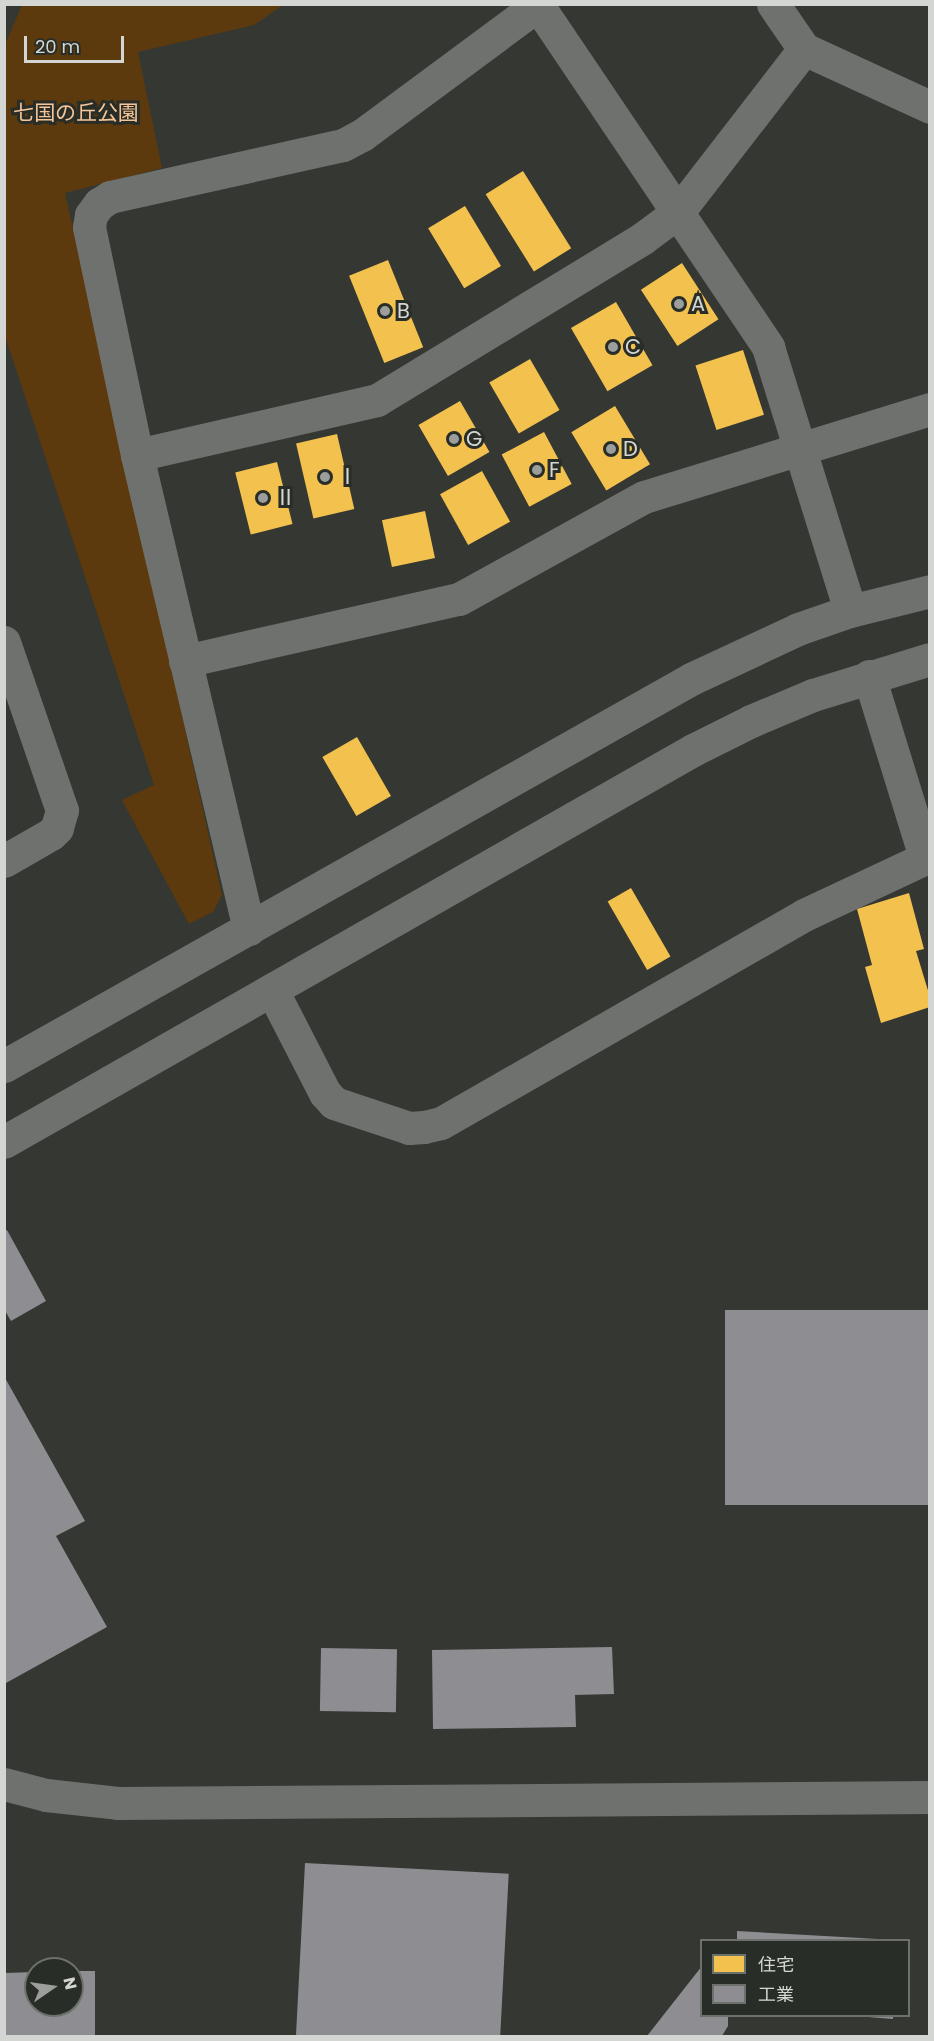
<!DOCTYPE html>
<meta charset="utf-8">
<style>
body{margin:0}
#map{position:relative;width:934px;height:2041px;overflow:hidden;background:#343732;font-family:Poppins,"Noto Sans JP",sans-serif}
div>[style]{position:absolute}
.green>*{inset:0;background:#5d3a0d}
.homes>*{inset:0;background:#f2c14e;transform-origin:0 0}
.industry>*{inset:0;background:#8d8d92;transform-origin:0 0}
.street>*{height:33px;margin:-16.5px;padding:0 16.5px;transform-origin:16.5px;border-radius:16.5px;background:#6f716e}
.secondary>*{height:33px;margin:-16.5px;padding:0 16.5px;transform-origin:16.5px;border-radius:16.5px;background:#6f716e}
.dots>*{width:16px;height:16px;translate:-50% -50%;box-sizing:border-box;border:3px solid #292d27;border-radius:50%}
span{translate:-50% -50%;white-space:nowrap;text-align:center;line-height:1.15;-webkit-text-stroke:6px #292d27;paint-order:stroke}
.park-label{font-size:21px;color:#f5c598}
.poi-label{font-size:21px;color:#d3d6d2}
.left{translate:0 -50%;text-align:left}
.frame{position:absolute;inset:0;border:6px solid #d3d6d2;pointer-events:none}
.legend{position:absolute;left:700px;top:1939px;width:210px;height:78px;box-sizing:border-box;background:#292d27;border:2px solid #6d716b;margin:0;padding:8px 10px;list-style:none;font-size:18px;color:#d3d6d2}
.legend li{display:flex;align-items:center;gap:12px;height:30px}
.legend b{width:30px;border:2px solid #6d716b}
.north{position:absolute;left:24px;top:1957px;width:60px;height:60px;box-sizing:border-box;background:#292d27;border:2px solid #6d716b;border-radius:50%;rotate:77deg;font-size:16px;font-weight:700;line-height:24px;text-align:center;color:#d3d6d2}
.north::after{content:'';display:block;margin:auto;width:21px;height:27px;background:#9b9e9a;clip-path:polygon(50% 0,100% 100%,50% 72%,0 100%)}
.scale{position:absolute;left:24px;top:36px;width:100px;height:27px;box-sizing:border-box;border:3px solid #d3d6d2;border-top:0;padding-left:8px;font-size:18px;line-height:21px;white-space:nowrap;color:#d3d6d2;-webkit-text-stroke:4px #292d27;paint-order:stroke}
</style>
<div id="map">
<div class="green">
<i style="clip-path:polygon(22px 5px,283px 5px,254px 25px,138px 52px,162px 168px,65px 193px,222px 895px,213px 912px,189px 924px,122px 800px,154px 785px,5px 336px,4px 47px)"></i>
</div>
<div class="homes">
<i style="left:523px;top:171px;width:91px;height:44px;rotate:58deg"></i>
<i style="left:465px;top:206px;width:70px;height:43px;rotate:59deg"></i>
<i style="left:388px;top:260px;width:94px;height:42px;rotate:68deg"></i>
<i style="left:682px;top:263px;width:67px;height:49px;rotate:57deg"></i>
<i style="left:616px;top:302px;width:73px;height:52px;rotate:60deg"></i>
<i style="left:743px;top:350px;width:68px;height:50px;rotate:72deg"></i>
<i style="left:530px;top:359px;width:59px;height:47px;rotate:60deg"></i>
<i style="left:460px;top:401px;width:59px;height:48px;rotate:60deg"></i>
<i style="left:615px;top:406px;width:68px;height:51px;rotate:59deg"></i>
<i style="left:544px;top:432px;width:59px;height:48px;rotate:62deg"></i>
<i style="left:337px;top:434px;width:77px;height:42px;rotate:77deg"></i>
<i style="left:277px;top:462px;width:64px;height:43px;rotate:76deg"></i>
<i style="left:482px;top:471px;width:58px;height:48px;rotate:61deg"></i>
<i style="left:425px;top:511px;width:48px;height:44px;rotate:78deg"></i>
<i style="left:357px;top:737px;width:68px;height:40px;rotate:60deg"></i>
<i style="left:631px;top:888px;width:79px;height:27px;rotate:60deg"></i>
<i style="clip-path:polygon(909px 893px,924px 949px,916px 951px,930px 997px,930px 1007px,881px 1023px,865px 967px,872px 965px,857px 909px)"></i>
</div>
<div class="industry">
<i style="clip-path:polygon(7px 1230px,46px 1301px,11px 1321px,4px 1309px,4px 1232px)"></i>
<i style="left:725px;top:1310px;width:205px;height:195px"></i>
<i style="clip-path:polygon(4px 1376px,85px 1521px,56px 1536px,107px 1627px,6px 1683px)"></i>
<i style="clip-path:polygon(612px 1647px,614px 1694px,575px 1695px,576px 1727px,433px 1729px,432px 1650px)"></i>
<i style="left:321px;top:1648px;width:76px;height:63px;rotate:1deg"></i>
<i style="left:305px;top:1863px;width:204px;height:173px;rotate:3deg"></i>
<i style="clip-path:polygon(737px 1931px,878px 1939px,878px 1940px,737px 1940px)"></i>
<i style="clip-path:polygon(702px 1966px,702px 2016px,728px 2016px,728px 2026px,722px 2036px,647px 2036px)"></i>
<i style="clip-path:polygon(72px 1971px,95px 1971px,95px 2036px,4px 2036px,4px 1973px,36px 1972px,36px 2005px,72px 2005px)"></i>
<i style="clip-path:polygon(868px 2016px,893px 2016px,893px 2019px,868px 2017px)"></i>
</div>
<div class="street">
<i style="left:537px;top:4px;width:414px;rotate:56deg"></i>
<i style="left:768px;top:347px;width:276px;rotate:72.7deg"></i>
<i style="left:773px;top:4px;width:55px;rotate:55.4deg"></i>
<i style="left:804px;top:49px;width:139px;rotate:24.7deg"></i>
<i style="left:137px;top:455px;width:246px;rotate:-12.9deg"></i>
<i style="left:377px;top:400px;width:311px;rotate:-31.3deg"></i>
<i style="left:643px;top:238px;width:44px;rotate:-36.6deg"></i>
<i style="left:678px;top:212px;width:206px;rotate:-52.3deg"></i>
<i style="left:4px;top:642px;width:178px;rotate:71deg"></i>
<i style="left:62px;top:810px;width:19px;rotate:106deg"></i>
<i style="left:57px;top:828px;width:8px;rotate:135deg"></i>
<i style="left:51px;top:834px;width:54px;rotate:150.1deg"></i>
<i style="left:185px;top:661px;width:281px;rotate:-12.8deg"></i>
<i style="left:459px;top:599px;width:211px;rotate:-28.9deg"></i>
<i style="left:644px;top:497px;width:299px;rotate:-17.1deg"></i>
<i style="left:869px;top:676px;width:189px;rotate:72.8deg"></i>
<i style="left:249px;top:929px;width:487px;rotate:-103.3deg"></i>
<i style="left:137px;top:455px;width:233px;rotate:-101.9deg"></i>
<i style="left:89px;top:227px;width:12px;rotate:-81deg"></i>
<i style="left:91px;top:215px;width:14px;rotate:-54deg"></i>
<i style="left:99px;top:204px;width:13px;rotate:-32deg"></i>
<i style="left:110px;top:197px;width:239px;rotate:-12.6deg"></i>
<i style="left:343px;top:145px;width:21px;rotate:-28deg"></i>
<i style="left:362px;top:135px;width:219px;rotate:-36.5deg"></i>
<i style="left:272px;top:990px;width:116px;rotate:62.8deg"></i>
<i style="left:325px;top:1093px;width:13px;rotate:48deg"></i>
<i style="left:334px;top:1103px;width:79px;rotate:18.4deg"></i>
<i style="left:409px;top:1128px;width:15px;rotate:-4deg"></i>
<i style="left:424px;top:1127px;width:17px;rotate:-13deg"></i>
<i style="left:441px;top:1123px;width:418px;rotate:-29.8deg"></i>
<i style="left:804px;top:915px;width:139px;rotate:-25.1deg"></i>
</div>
<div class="secondary">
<i style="left:4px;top:1066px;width:789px;rotate:-29.39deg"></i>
<i style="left:691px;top:679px;width:118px;rotate:-25deg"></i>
<i style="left:798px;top:629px;width:55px;rotate:-19.1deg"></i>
<i style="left:850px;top:611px;width:82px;rotate:-14deg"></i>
<i style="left:4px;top:1142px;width:793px;rotate:-29.64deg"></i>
<i style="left:693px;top:750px;width:65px;rotate:-26.6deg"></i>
<i style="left:751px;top:721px;width:67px;rotate:-22.8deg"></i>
<i style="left:813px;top:695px;width:122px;rotate:-17.1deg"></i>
<i style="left:4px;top:1784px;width:43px;rotate:14.7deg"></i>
<i style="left:46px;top:1795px;width:72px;rotate:6.3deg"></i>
<i style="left:118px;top:1803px;width:812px;rotate:-0.42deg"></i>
</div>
<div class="dots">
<i style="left:679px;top:304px;background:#9b9e9a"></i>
<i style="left:385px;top:311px;background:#9b9e9a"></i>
<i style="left:613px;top:347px;background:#9b9e9a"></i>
<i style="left:454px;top:439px;background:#9b9e9a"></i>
<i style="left:611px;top:449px;background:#9b9e9a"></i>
<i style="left:537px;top:470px;background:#9b9e9a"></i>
<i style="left:325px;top:477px;background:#9b9e9a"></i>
<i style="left:263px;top:498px;background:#9b9e9a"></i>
</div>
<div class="park-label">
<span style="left:76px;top:113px">七国の丘公園</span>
</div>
<div class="poi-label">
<span class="left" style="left:691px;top:304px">A</span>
<span class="left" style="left:397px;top:311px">B</span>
<span class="left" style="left:625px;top:347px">C</span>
<span class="left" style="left:466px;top:439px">G</span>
<span class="left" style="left:623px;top:449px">D</span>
<span class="left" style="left:549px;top:470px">F</span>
<span class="left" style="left:337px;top:477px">Ⅰ</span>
<span class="left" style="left:275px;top:498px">Ⅱ</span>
</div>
<div class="frame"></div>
<ul class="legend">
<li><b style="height:16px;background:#f2c14e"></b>住宅</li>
<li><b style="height:16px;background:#8d8d92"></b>工業</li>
</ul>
<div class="north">N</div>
<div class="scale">20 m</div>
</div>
